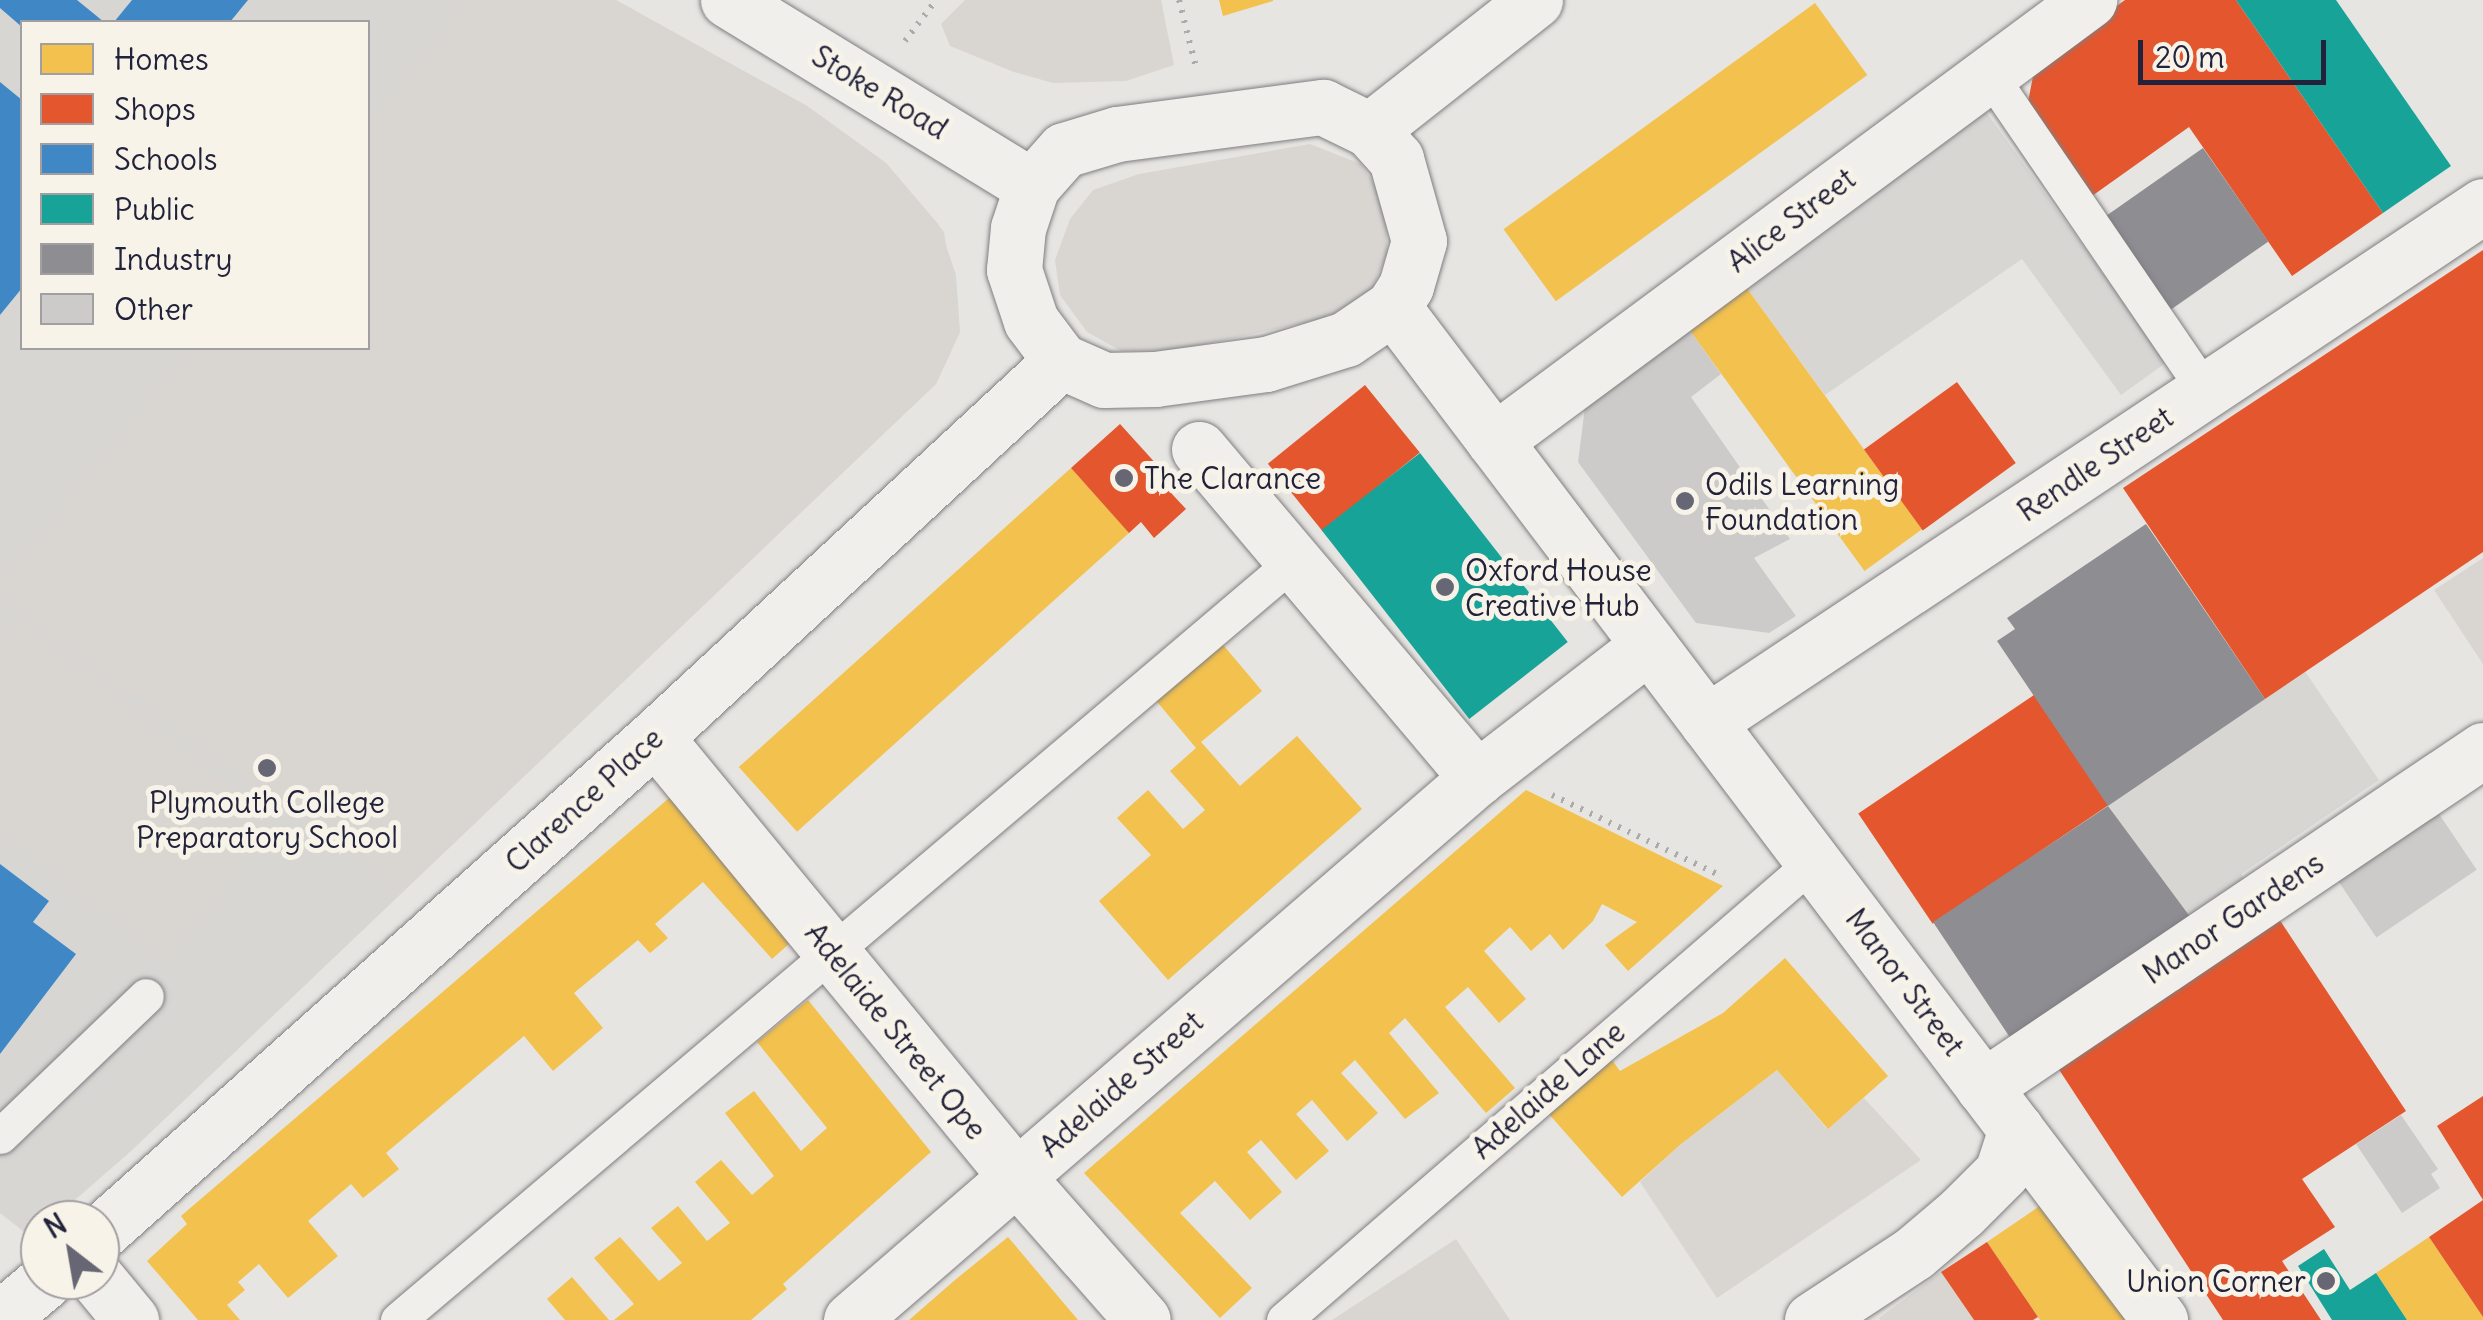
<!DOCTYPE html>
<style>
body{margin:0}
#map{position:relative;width:2483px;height:1320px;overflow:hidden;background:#e7e5e1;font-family:Delius,sans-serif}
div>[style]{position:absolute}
.built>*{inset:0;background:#d8d6d3}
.green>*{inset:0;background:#d9d6d2}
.homes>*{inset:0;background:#f2c14e;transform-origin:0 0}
.shops>*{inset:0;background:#e4572e;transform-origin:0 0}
.schools>*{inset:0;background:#3f88c5}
.public>*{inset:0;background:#17a398;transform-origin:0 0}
.industry>*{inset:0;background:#8d8d92;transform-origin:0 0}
.building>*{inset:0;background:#cdcbc9;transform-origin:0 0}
.path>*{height:6px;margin-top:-3px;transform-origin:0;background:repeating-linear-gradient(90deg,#acaaab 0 2.5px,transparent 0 10.5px)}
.roads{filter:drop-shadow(0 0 2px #7f7e81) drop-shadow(0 0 2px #7f7e81)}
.lane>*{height:35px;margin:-17.5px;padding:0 17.5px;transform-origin:17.5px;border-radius:17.5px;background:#f0efeb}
.street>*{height:55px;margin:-27.5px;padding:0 27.5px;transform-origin:27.5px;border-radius:27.5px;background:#f0efeb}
.secondary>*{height:55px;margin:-27.5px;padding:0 27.5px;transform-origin:27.5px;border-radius:27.5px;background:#f0efeb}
.dots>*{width:28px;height:28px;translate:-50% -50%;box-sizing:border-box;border:5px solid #f7f3e8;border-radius:50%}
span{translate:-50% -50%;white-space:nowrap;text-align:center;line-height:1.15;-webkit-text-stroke:10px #f7f3e8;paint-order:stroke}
.street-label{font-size:30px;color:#22223b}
.poi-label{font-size:30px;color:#22223b}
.left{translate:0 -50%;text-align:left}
.right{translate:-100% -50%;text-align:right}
.legend{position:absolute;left:20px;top:20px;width:350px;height:330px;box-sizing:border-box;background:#f7f3e8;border:2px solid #a29fa3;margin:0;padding:12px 18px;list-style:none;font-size:30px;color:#22223b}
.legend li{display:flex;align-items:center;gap:20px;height:50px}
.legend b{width:50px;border:2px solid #a29fa3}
.north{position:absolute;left:20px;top:1200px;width:100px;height:100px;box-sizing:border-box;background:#f7f3e8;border:2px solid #a29fa3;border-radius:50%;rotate:329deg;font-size:28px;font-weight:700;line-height:40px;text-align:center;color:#22223b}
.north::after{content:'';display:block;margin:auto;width:35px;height:45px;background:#676675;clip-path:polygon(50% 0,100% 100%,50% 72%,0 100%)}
.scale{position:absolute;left:2138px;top:40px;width:188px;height:45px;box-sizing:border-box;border:5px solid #22223b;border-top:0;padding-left:12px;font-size:30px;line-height:35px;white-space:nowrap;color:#22223b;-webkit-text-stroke:8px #f7f3e8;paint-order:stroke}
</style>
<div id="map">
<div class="built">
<i style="clip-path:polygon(evenodd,0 0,616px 0,807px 106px,886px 163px,939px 225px,956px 275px,960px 332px,936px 384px,130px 1152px,52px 1220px,40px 1220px,40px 1230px,32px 1238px,0 1213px,0 0,22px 22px,368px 22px,368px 348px,22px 348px,22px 22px)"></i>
<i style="clip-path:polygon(1981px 105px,2167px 362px,2121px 395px,2022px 259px,1825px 395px,1738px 276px)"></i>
<i style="clip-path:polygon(2304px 670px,2379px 780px,2241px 874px,2249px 887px,2194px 922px,2108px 806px)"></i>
</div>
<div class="green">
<i style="clip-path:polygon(470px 0,616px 0,807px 106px,886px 163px,944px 232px,960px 332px,936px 384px,399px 891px,0 594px,0 587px,192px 348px,368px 348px,368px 128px)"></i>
<i style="clip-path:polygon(965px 0,1161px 0,1174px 65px,1126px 81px,1053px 83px,1014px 72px,950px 46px,941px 24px)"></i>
<i style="clip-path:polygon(1310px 144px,1361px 164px,1386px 202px,1387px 254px,1369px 296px,1337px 316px,1178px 350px,1121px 351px,1087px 332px,1060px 295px,1055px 260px,1070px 219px,1093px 190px,1139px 174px)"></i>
<i style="clip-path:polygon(2483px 558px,2483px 664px,2434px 590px)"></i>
<i style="clip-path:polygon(16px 621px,275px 822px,168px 959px,0 828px,0 641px)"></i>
<i style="clip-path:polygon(1777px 1070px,1827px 1129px,1864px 1098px,1921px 1160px,1717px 1298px,1640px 1182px,1681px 1144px)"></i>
<i style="clip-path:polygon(1456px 1239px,1510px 1320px,1332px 1320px)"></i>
<i style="clip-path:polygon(1941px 1272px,1974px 1320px,1880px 1320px,1879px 1318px)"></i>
</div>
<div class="homes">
<i style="clip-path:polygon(1219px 0,1273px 0,1273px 1px,1223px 16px)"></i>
<i style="left:1815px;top:3px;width:89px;height:385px;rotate:54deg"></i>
<i style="left:1738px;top:276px;width:313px;height:71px;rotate:54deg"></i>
<i style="left:1071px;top:468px;width:87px;height:447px;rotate:48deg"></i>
<i style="clip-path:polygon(1219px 640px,1262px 691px,1201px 742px,1240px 786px,1297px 736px,1362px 809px,1168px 980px,1099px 901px,1151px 855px,1117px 818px,1148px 790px,1183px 829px,1205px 810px,1170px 771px,1196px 748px,1153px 697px)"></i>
<i style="clip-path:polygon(1526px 790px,1723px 886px,1628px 971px,1605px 945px,1637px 922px,1602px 904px,1593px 921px,1563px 950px,1550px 934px,1531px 951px,1510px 927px,1484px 951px,1526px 999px,1499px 1023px,1468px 987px,1445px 1007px,1515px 1088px,1486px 1113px,1405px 1018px,1389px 1033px,1439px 1093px,1405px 1119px,1355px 1060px,1341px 1073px,1378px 1113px,1347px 1141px,1312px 1100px,1296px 1114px,1329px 1151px,1296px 1180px,1261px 1140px,1247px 1152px,1282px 1192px,1250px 1220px,1215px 1181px,1180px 1213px,1252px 1288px,1220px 1318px,1084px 1173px)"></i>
<i style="clip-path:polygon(675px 793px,799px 935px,772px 959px,703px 882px,655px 924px,668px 938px,650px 953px,638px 940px,574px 993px,603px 1028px,553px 1071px,524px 1036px,386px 1153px,399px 1169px,363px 1198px,351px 1184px,308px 1221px,338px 1256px,288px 1298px,259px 1264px,238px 1282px,245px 1290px,227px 1305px,240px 1320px,198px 1320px,147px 1261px,187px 1224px,181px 1216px)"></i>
<i style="clip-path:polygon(1785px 958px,1888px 1076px,1828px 1129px,1777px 1070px,1681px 1144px,1622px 1197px,1548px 1113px,1612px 1060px,1620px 1071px,1723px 1013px)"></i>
<i style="clip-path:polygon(808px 1000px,931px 1152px,783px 1284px,787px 1289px,751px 1320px,614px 1320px,634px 1304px,594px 1258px,620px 1237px,659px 1281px,682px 1263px,651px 1228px,678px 1206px,707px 1241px,730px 1223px,695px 1182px,721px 1160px,752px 1195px,774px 1176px,725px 1113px,754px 1091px,801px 1151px,827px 1128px,757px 1042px)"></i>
<i style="clip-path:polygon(2047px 1201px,2128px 1320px,2040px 1320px,1987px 1242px)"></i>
<i style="clip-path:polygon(1008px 1237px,1078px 1320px,909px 1320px,955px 1280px)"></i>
<i style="clip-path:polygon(2429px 1237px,2483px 1317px,2483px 1320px,2407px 1320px,2376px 1273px)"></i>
<i style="clip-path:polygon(572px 1277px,609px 1320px,565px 1320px,547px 1299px)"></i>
</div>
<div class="shops">
<i style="clip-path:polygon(2125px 0,2236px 0,2383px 213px,2292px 276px,2189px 127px,2092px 196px,2027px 107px,2035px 66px)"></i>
<i style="clip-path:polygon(2483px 250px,2483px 552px,2265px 699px,2123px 488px)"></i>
<i style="left:1957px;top:382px;width:100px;height:115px;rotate:54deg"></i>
<i style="left:1365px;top:385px;width:87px;height:125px;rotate:51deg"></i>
<i style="clip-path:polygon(1120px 424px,1178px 488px,1172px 494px,1186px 509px,1154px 538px,1141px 522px,1129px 533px,1071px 468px)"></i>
<i style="left:2034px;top:695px;width:133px;height:212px;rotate:56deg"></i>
<i style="clip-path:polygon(2279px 919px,2406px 1111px,2302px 1179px,2335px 1227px,2282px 1261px,2321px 1320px,2223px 1320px,2056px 1065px)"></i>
<i style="clip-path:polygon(2483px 1096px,2483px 1317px,2429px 1237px,2483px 1200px,2437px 1126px)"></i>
<i style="clip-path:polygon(1987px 1242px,2038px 1317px,2033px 1320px,1974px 1320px,1941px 1272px)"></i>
</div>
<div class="schools">
<i style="clip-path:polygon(0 0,77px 0,104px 22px,22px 22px,22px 27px,0 8px)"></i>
<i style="clip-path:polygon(132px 0,248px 0,230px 22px,114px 22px)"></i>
<i style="clip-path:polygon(0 82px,22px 100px,22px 288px,0 315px)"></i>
<i style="clip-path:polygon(0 864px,49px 901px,33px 922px,76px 954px,0 1054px)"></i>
</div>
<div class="public">
<i style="clip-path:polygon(2236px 0,2336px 0,2451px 166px,2383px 213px)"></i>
<i style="left:1420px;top:453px;width:240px;height:125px;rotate:52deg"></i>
<i style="clip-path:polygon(2324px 1249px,2350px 1290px,2376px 1273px,2407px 1320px,2332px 1320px,2298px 1266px)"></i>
</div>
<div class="industry">
<i style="left:2203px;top:148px;width:114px;height:125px;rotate:55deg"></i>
<i style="clip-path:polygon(2146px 524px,2265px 699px,2108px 806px,2194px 922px,2015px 1045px,1933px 922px,2108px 806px,1997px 641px,2015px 629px,2007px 618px)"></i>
</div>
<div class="building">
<i style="clip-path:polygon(1681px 318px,1721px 374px,1691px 397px,1790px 539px,1754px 558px,1796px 616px,1769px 633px,1696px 623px,1578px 462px,1587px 391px)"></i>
<i style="left:2437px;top:811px;width:71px;height:121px;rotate:56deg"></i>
<i style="clip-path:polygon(2401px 1115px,2438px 1169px,2431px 1174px,2440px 1188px,2402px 1213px,2356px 1144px)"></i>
</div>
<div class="path">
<i style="left:1179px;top:0;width:69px;rotate:75.8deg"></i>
<i style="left:905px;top:41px;width:51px;rotate:-52.9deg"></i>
<i style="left:1552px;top:795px;width:187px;rotate:25.6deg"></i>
</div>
<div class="roads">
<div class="lane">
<i style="left:1989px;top:74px;width:384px;rotate:55.7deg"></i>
<i style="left:0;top:1136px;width:202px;rotate:-43.8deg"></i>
<i style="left:398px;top:1320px;width:1174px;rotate:-40.27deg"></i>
<i style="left:1284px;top:1320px;width:700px;rotate:-40.89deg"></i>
</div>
<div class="street">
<i style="left:1393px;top:307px;width:1271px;rotate:52.87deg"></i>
<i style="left:1494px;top:441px;width:741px;rotate:-36.54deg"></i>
<i style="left:1199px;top:449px;width:431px;rotate:49.8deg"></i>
<i style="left:1707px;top:722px;width:932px;rotate:-33.62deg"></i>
<i style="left:655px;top:737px;width:567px;rotate:50.58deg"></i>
<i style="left:1015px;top:1175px;width:193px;rotate:48.6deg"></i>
<i style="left:1983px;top:1087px;width:603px;rotate:-33.98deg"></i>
<i style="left:98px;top:1280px;width:52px;rotate:50.5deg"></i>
<i style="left:851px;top:1320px;width:828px;rotate:-40.89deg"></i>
<i style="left:1477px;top:778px;width:217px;rotate:-37.7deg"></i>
<i style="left:1812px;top:1320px;width:122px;rotate:-33.3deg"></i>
<i style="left:1914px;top:1253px;width:63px;rotate:-40.5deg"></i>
<i style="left:1962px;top:1212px;width:57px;rotate:-45deg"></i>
<i style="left:2002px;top:1172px;width:45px;rotate:-72deg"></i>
</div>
<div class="secondary">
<i style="left:728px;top:0;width:356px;rotate:31.5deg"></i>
<i style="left:1323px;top:107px;width:52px;rotate:26.1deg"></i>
<i style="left:1370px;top:130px;width:39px;rotate:48deg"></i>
<i style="left:1396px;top:159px;width:85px;rotate:74.3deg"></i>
<i style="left:1419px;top:241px;width:47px;rotate:106.1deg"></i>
<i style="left:1406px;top:286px;width:25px;rotate:122deg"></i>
<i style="left:1393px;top:307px;width:57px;rotate:145.8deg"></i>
<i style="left:1346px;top:339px;width:84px;rotate:162.6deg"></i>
<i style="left:1266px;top:364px;width:112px;rotate:172.3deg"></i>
<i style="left:1155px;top:379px;width:51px;rotate:178.9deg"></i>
<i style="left:1104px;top:380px;width:47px;rotate:-156.2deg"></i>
<i style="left:1061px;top:361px;width:50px;rotate:-126.9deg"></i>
<i style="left:1031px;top:321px;width:54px;rotate:-108.4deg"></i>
<i style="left:1014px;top:270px;width:42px;rotate:-84.6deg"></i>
<i style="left:1018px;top:228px;width:44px;rotate:-71.6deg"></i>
<i style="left:1032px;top:186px;width:48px;rotate:-48.4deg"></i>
<i style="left:1064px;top:150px;width:55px;rotate:-16.8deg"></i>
<i style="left:1117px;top:134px;width:208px;rotate:-7.5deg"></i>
<i style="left:1370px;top:130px;width:210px;rotate:-38.2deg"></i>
<i style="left:100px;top:1233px;width:744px;rotate:-41.79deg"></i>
<i style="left:655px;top:737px;width:553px;rotate:-42.8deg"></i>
<i style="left:0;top:1319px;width:60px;rotate:-40.3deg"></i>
</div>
</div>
<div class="dots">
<i style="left:1124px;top:478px;background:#676675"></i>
<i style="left:1685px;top:501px;background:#676675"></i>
<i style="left:1445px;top:587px;background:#676675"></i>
<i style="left:267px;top:768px;background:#676675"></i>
<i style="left:2326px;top:1281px;background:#676675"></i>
</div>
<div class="street-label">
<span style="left:880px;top:92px;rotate:31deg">Stoke Road</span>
<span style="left:1791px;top:220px;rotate:-37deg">Alice Street</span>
<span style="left:2095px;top:464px;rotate:-34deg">Rendle Street</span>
<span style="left:584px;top:800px;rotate:-42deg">Clarence Place</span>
<span style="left:2233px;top:918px;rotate:-34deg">Manor Gardens</span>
<span style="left:1905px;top:982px;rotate:53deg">Manor Street</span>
<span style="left:896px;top:1031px;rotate:51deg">Adelaide Street Ope</span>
<span style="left:1121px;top:1084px;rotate:-41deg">Adelaide Street</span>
<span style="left:1548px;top:1090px;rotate:-41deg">Adelaide Lane</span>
</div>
<div class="poi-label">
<span class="left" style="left:1144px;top:478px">The Clarance</span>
<span class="left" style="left:1705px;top:501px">Odils Learning<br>Foundation</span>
<span class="left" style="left:1465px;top:587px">Oxford House<br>Creative Hub</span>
<span style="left:267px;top:819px">Plymouth College<br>Preparatory School</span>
<span class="right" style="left:2306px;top:1281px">Union Corner</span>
</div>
<ul class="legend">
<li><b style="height:28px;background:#f2c14e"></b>Homes</li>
<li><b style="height:28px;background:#e4572e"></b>Shops</li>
<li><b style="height:28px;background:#3f88c5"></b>Schools</li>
<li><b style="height:28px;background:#17a398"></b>Public</li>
<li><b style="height:28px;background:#8d8d92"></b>Industry</li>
<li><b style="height:28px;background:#cdcbc9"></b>Other</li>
</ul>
<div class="north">N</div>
<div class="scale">20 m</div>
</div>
